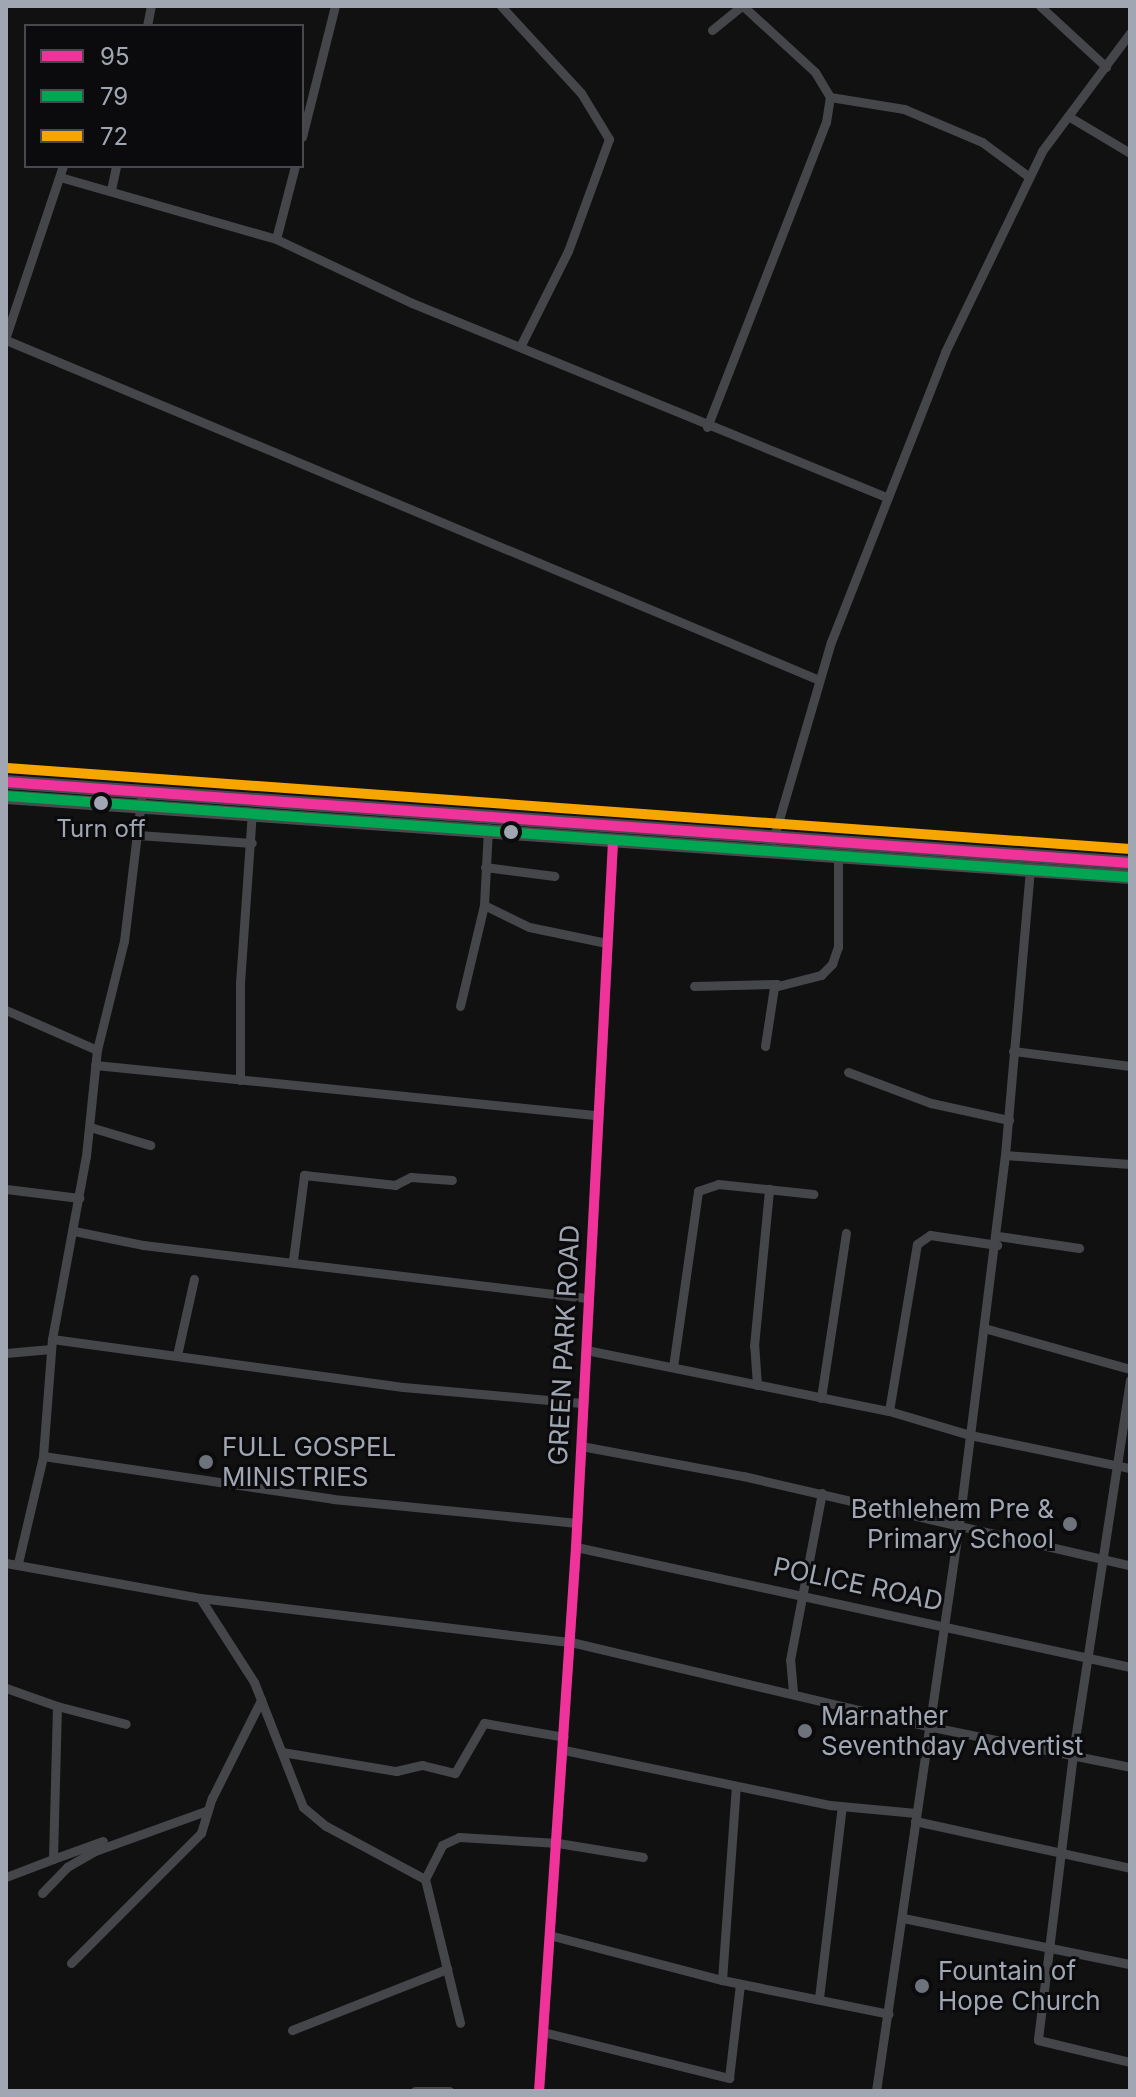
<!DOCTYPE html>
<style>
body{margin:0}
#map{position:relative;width:1136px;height:2097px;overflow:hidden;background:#111;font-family:Inter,sans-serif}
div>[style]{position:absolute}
.minor>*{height:9px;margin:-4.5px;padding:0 4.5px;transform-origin:4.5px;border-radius:4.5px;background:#45464a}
.primary>*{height:14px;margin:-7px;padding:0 7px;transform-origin:7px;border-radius:7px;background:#47494c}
.bus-1>*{height:10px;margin:-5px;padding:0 5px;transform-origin:5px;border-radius:5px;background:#ef339a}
.bus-2>*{height:10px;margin:-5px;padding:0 5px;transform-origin:5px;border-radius:5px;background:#00a651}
.bus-3>*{height:10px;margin:-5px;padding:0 5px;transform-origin:5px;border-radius:5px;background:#f7a600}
.dots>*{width:22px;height:22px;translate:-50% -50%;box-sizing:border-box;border:4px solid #0b0b0d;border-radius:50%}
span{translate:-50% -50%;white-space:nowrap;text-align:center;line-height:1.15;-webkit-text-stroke:6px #0b0b0d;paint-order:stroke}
.bus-label{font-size:24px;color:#a0a7b3}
.street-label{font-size:26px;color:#a0a7b3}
.poi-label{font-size:26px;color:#a0a7b3}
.left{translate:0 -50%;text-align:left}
.right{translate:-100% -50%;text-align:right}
.frame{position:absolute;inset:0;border:8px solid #a0a7b3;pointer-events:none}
.legend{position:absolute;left:24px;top:24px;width:280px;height:144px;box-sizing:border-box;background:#0b0b0d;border:2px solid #47494f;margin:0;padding:10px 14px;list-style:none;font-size:24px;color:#a0a7b3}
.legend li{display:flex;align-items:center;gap:16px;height:40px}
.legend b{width:40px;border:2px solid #47494f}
</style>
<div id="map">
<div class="minor">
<i style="left:501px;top:6px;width:118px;rotate:47.4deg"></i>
<i style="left:581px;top:93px;width:54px;rotate:58.7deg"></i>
<i style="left:609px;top:139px;width:119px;rotate:110.1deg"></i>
<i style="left:568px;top:251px;width:105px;rotate:116.6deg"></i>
<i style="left:1040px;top:6px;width:90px;rotate:42.7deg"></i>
<i style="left:147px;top:26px;width:20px;rotate:-79deg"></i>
<i style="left:712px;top:30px;width:38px;rotate:-39deg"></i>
<i style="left:830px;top:97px;width:75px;rotate:9.2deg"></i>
<i style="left:904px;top:109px;width:85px;rotate:22.9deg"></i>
<i style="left:982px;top:142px;width:57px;rotate:36.5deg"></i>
<i style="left:1068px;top:116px;width:72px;rotate:30.8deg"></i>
<i style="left:302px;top:137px;width:135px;rotate:-75.9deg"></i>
<i style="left:60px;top:177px;width:225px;rotate:16deg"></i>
<i style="left:276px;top:239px;width:150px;rotate:25.2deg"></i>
<i style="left:412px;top:303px;width:512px;rotate:22.26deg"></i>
<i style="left:111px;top:190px;width:25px;rotate:-78deg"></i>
<i style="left:276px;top:239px;width:75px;rotate:-75.4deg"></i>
<i style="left:6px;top:336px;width:179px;rotate:-71.5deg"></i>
<i style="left:6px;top:340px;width:881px;rotate:22.69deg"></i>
<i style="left:707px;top:427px;width:327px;rotate:-68.7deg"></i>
<i style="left:826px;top:122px;width:25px;rotate:-81deg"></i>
<i style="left:830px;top:97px;width:29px;rotate:-121deg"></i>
<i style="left:815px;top:72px;width:98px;rotate:-137.5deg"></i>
<i style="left:138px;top:835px;width:114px;rotate:4deg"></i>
<i style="left:773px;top:840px;width:206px;rotate:-73.7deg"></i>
<i style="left:831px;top:642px;width:312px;rotate:-68.5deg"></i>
<i style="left:945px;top:352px;width:223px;rotate:-64.2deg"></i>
<i style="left:1042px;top:151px;width:147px;rotate:-53.3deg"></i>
<i style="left:485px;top:867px;width:70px;rotate:7.4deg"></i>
<i style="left:484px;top:905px;width:50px;rotate:26.1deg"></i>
<i style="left:529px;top:927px;width:79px;rotate:11.7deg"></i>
<i style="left:694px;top:986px;width:83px;rotate:-1.4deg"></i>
<i style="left:460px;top:1006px;width:104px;rotate:-76.6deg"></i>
<i style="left:484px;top:905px;width:77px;rotate:-87deg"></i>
<i style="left:6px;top:1010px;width:99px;rotate:23.7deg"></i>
<i style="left:765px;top:1046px;width:60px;rotate:-81.3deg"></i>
<i style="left:774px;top:987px;width:49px;rotate:-14.3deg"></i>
<i style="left:821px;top:975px;width:16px;rotate:-45deg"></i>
<i style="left:832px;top:964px;width:18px;rotate:-71deg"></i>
<i style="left:838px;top:947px;width:92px;rotate:-90deg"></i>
<i style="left:1013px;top:1051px;width:118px;rotate:7.3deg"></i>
<i style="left:95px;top:1065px;width:502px;rotate:5.71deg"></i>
<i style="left:848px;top:1072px;width:89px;rotate:20.5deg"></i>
<i style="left:931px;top:1103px;width:80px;rotate:12.3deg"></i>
<i style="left:240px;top:1080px;width:97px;rotate:-90deg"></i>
<i style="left:240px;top:983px;width:170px;rotate:-86deg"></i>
<i style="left:90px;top:1127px;width:63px;rotate:16.7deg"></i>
<i style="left:1005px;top:1155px;width:287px;rotate:-85deg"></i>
<i style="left:6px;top:1189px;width:74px;rotate:7deg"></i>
<i style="left:74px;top:1231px;width:70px;rotate:11.5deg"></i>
<i style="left:143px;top:1245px;width:449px;rotate:6.8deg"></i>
<i style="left:998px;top:1236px;width:82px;rotate:8.4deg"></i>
<i style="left:293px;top:1260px;width:86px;rotate:-82.6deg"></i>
<i style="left:304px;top:1175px;width:92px;rotate:6.3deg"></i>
<i style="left:395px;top:1185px;width:18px;rotate:-27deg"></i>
<i style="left:411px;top:1177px;width:41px;rotate:4.2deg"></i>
<i style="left:984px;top:1328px;width:152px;rotate:15.7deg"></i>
<i style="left:52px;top:1339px;width:186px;rotate:-79.5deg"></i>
<i style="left:86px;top:1156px;width:107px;rotate:-84.1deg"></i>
<i style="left:97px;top:1050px;width:112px;rotate:-76.1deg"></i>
<i style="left:124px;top:941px;width:150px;rotate:-83.1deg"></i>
<i style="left:586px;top:1350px;width:309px;rotate:11.4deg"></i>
<i style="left:889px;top:1411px;width:84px;rotate:16.5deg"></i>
<i style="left:970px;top:1435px;width:163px;rotate:11.7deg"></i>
<i style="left:6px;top:1353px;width:45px;rotate:-5.1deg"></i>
<i style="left:177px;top:1355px;width:78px;rotate:-77.4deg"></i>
<i style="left:673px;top:1367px;width:178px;rotate:-81.9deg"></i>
<i style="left:698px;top:1191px;width:21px;rotate:-19deg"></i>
<i style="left:718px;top:1184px;width:96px;rotate:6deg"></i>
<i style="left:1130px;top:1380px;width:378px;rotate:98.7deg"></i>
<i style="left:1073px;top:1754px;width:288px;rotate:97deg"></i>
<i style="left:1038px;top:2040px;width:95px;rotate:13.4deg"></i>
<i style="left:757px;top:1385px;width:39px;rotate:-94deg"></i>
<i style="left:754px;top:1346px;width:158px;rotate:-84.5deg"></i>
<i style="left:821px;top:1398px;width:167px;rotate:-81.4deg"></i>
<i style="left:889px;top:1411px;width:169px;rotate:-80.5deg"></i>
<i style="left:917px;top:1244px;width:16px;rotate:-35deg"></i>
<i style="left:930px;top:1235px;width:68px;rotate:8.5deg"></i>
<i style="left:581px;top:1446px;width:165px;rotate:10.5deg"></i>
<i style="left:743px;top:1476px;width:397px;rotate:13deg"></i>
<i style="left:43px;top:1456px;width:293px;rotate:8.4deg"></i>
<i style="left:333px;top:1499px;width:245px;rotate:5.6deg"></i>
<i style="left:576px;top:1547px;width:567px;rotate:12.22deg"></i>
<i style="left:6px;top:1563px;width:197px;rotate:10.2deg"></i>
<i style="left:200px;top:1598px;width:374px;rotate:6.8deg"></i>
<i style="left:571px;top:1642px;width:366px;rotate:13.3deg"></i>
<i style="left:927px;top:1726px;width:207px;rotate:11.4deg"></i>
<i style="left:18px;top:1563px;width:110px;rotate:-76.8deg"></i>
<i style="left:43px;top:1456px;width:117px;rotate:-85.6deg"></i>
<i style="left:52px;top:1339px;width:354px;rotate:7.8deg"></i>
<i style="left:403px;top:1387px;width:179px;rotate:5.1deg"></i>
<i style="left:200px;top:1598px;width:100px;rotate:57.3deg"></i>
<i style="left:254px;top:1682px;width:134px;rotate:68.6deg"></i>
<i style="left:303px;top:1807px;width:30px;rotate:40deg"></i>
<i style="left:326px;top:1826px;width:112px;rotate:28.2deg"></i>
<i style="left:425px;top:1879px;width:148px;rotate:76.3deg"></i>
<i style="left:6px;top:1688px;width:54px;rotate:19.4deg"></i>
<i style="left:57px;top:1706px;width:153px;rotate:91.5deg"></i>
<i style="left:53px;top:1859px;width:50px;rotate:159deg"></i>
<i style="left:793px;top:1692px;width:32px;rotate:-95deg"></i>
<i style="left:790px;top:1660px;width:170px;rotate:-79.2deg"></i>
<i style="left:57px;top:1706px;width:71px;rotate:14.6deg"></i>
<i style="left:564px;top:1750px;width:272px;rotate:11.7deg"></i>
<i style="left:830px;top:1805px;width:86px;rotate:5.3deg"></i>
<i style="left:282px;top:1752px;width:116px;rotate:9.5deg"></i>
<i style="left:396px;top:1771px;width:27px;rotate:-13deg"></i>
<i style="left:422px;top:1765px;width:34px;rotate:14deg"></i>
<i style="left:455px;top:1773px;width:58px;rotate:-59.9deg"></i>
<i style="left:484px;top:1723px;width:81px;rotate:9.9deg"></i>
<i style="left:915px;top:1821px;width:220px;rotate:12.3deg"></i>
<i style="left:53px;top:1859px;width:53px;rotate:-19.8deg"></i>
<i style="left:425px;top:1879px;width:38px;rotate:-63deg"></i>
<i style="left:442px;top:1845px;width:19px;rotate:-25deg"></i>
<i style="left:459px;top:1837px;width:99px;rotate:3.5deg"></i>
<i style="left:558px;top:1843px;width:86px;rotate:9.4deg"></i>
<i style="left:42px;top:1893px;width:36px;rotate:-46deg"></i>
<i style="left:67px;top:1867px;width:32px;rotate:-30deg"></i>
<i style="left:95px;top:1851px;width:120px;rotate:-19.9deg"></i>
<i style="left:903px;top:1918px;width:232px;rotate:11.5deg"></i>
<i style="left:549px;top:1935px;width:179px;rotate:14.6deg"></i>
<i style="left:722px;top:1980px;width:170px;rotate:11.5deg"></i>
<i style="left:71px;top:1963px;width:184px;rotate:-45deg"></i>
<i style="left:201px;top:1833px;width:37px;rotate:-73deg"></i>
<i style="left:212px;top:1798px;width:110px;rotate:-63.4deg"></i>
<i style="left:722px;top:1980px;width:194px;rotate:-85.9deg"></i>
<i style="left:819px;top:1998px;width:193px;rotate:-83.2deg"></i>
<i style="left:292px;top:2030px;width:167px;rotate:-21.5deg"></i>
<i style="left:543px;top:2032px;width:192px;rotate:13.9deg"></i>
<i style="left:729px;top:2078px;width:95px;rotate:-83.3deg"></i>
<i style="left:415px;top:2091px;width:34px"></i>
<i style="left:539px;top:2091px;width:545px;rotate:-86.11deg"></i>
<i style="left:576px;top:1547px;width:708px;rotate:-87deg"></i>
<i style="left:876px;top:2091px;width:573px;rotate:-81.67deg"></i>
<i style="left:959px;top:1524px;width:372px;rotate:-82.9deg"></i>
<i style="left:1005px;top:1155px;width:125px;rotate:4.1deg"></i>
</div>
<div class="primary">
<i style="left:6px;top:782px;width:1127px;rotate:4.12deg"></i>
<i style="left:6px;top:797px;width:1127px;rotate:4.07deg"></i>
</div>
<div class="bus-1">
<i style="left:6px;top:782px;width:1127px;rotate:4.12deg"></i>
<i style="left:539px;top:2091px;width:545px;rotate:-86.11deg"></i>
<i style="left:576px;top:1547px;width:708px;rotate:-87deg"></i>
</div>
<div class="bus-2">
<i style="left:6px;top:796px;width:1126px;rotate:4.13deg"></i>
</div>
<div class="bus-3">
<i style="left:7px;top:768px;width:1126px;rotate:4.13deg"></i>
</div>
<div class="dots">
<i style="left:101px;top:803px;background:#a0a7b3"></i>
<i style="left:511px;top:832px;background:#a0a7b3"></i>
<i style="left:206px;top:1462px;background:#6e727a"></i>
<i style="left:1070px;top:1524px;background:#6e727a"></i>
<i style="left:805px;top:1731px;background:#6e727a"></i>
<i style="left:922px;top:1986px;background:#6e727a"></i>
</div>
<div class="bus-label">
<span style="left:101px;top:829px">Turn off</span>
</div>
<div class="street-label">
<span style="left:564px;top:1345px;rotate:-87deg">GREEN PARK ROAD</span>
<span style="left:858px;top:1584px;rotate:12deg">POLICE ROAD</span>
</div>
<div class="poi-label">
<span class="left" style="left:222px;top:1462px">FULL GOSPEL<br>MINISTRIES</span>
<span class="right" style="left:1054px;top:1524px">Bethlehem Pre &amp;<br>Primary School</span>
<span class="left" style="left:821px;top:1731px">Marnather<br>Seventhday Advertist</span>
<span class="left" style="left:938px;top:1986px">Fountain of<br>Hope Church</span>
</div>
<div class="frame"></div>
<ul class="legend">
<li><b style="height:10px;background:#ef339a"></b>95</li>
<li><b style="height:10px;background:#00a651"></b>79</li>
<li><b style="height:10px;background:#f7a600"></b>72</li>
</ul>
</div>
